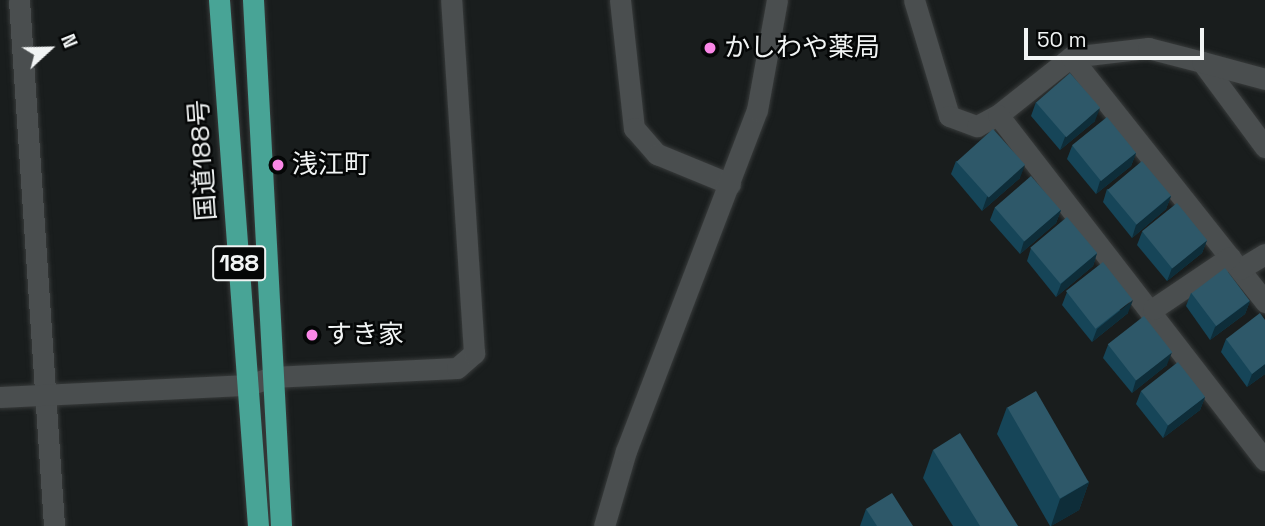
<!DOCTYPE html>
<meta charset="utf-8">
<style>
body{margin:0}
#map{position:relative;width:1265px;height:526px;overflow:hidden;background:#191d1d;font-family:"Space Grotesk","Noto Sans JP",sans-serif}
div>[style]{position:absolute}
.roads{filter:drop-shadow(0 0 2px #383b3b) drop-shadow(0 0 2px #383b3b)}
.minor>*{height:21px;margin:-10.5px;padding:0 10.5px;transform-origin:10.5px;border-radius:10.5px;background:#4a4e4f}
.trunk>*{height:21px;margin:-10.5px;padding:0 10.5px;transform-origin:10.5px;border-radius:10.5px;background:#48a496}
.wall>*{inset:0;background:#164558}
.shaded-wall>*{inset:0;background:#0e2d39}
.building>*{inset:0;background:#2e5869;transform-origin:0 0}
.dots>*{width:19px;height:19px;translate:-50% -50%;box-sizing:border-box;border:4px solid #050707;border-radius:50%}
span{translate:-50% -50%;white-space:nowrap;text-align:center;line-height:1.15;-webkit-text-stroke:5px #050707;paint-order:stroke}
.shield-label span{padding:2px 5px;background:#050707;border:2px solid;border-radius:5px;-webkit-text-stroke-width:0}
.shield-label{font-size:24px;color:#f1f4f4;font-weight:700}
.poi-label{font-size:26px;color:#f1f4f4}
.left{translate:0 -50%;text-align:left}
.street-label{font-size:26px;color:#f1f4f4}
.north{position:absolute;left:14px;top:14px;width:70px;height:70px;-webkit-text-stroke:5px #050707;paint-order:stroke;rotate:68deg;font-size:19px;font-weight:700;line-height:28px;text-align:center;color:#f1f4f4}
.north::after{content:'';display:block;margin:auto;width:24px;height:32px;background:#f1f4f4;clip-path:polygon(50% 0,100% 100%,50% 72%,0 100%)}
.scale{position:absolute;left:1024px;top:28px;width:180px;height:32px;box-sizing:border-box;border:4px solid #f1f4f4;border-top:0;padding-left:9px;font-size:21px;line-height:24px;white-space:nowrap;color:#f1f4f4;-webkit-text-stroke:5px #050707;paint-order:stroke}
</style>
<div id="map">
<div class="roads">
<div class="minor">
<i style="left:19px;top:0;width:527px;rotate:86.19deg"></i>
<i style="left:620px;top:0;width:129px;rotate:83.8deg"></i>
<i style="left:634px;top:128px;width:35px;rotate:49deg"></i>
<i style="left:657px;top:154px;width:79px;rotate:22.3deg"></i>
<i style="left:914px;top:0;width:121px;rotate:73.2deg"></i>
<i style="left:949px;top:116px;width:30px;rotate:20deg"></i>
<i style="left:977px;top:126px;width:24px;rotate:-28deg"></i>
<i style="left:998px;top:115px;width:93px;rotate:-38.5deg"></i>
<i style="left:1071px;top:57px;width:78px;rotate:-6.7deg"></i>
<i style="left:1148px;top:48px;width:56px;rotate:14.5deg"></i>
<i style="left:1202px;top:62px;width:106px;rotate:53.5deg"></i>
<i style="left:1071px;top:57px;width:313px;rotate:51.6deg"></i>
<i style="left:1202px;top:62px;width:65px;rotate:15.1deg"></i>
<i style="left:998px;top:115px;width:436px;rotate:52.3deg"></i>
<i style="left:1240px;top:269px;width:29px;rotate:-31deg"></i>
<i style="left:1153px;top:309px;width:93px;rotate:-34deg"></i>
<i style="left:0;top:397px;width:248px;rotate:-2.8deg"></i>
<i style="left:248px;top:385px;width:25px;rotate:-18deg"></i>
<i style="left:272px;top:377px;width:185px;rotate:-2.8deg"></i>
<i style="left:457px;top:368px;width:23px;rotate:-41deg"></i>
<i style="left:474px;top:353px;width:354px;rotate:-93.7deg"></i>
<i style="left:604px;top:526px;width:78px;rotate:-73.7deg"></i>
<i style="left:626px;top:451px;width:365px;rotate:-69deg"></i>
<i style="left:757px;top:110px;width:112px;rotate:-79.7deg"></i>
</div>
<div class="trunk">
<i style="left:219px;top:0;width:527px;rotate:85.76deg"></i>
<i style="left:253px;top:0;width:527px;rotate:86.95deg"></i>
</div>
</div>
<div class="wall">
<i style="clip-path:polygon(1036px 102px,1095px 121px,1060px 150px,1031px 116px)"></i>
<i style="clip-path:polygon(1072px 146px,1136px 153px,1131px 166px,1096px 194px,1067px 159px)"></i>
<i style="clip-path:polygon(956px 161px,1020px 178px,982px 211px,951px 174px)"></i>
<i style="clip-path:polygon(1107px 189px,1171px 196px,1166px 209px,1132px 238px,1103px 202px)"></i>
<i style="clip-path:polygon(995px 207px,1061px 210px,1056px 223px,1020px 254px,990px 220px)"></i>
<i style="clip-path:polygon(1142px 232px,1207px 240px,1202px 253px,1167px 281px,1137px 245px)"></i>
<i style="clip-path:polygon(1031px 248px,1097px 253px,1093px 266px,1056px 297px,1027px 261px)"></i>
<i style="clip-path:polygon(1067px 292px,1128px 313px,1092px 342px,1062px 305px)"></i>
<i style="clip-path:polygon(1191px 293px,1250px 301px,1245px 314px,1210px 340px,1186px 306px)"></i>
<i style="clip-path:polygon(1265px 320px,1265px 374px,1247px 387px,1221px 352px,1226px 339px)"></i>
<i style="clip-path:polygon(1108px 345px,1167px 365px,1132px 393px,1103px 358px)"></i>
<i style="clip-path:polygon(1141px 391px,1205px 397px,1200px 410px,1163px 438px,1136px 404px)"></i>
<i style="clip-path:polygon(1007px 407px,1089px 482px,1079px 510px,1051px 526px,1050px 526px,997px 434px)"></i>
<i style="clip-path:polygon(933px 450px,1018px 526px,953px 526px,923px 478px)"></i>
<i style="clip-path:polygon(866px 509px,913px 526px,860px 526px)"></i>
</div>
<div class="shaded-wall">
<i style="clip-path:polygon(1100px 108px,1095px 121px,1060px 150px,1065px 137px)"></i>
<i style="clip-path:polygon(1136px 153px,1131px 166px,1096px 194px,1100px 181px)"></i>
<i style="clip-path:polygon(1025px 165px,1020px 178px,982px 211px,987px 197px)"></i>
<i style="clip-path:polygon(1171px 196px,1166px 209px,1132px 238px,1136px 225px)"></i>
<i style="clip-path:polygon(1061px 210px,1056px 223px,1020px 254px,1024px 241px)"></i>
<i style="clip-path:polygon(1207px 240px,1202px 253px,1167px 281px,1172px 268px)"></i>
<i style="clip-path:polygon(1097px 253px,1093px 266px,1056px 297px,1061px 284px)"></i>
<i style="clip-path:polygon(1133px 300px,1128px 313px,1092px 342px,1097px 329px)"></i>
<i style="clip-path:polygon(1250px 301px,1245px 314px,1210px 340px,1215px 327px)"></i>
<i style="clip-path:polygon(1172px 352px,1167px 365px,1132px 393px,1136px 380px)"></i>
<i style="clip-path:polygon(1265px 364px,1265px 374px,1247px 387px,1252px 374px)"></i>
<i style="clip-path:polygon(1205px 397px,1200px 410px,1163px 438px,1168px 425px)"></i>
<i style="clip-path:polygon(1089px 482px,1079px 510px,1051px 526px,1060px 499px)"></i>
</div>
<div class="building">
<i style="left:1070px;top:73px;width:46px;height:45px;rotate:49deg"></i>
<i style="left:1107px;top:117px;width:46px;height:45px;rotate:51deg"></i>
<i style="left:993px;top:129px;width:48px;height:49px;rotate:48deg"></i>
<i style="left:1142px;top:161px;width:45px;height:45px;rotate:50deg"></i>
<i style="left:1031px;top:176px;width:45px;height:48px;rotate:49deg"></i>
<i style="left:1177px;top:203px;width:48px;height:45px;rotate:51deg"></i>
<i style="left:1067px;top:217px;width:47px;height:48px;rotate:50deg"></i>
<i style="left:1103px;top:262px;width:48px;height:47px;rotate:52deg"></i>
<i style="left:1225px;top:268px;width:41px;height:42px;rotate:53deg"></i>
<i style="clip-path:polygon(1260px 313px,1265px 320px,1265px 364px,1252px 374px,1226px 339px)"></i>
<i style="left:1144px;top:316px;width:46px;height:46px;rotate:52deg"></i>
<i style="left:1178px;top:362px;width:44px;height:47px;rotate:52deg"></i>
<i style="left:1036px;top:391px;width:105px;height:33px;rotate:60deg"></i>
<i style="clip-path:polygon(960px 433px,1018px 526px,980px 526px,933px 450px)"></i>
<i style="clip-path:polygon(892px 493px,913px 526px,877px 526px,866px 509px)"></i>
</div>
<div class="dots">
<i style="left:710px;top:48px;background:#fa87e7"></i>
<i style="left:278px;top:165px;background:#fa87e7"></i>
<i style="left:312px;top:335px;background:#fa87e7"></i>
</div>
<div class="shield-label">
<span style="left:239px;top:263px">188</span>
</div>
<div class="poi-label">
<span class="left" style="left:724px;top:48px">かしわや薬局</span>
<span class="left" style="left:292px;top:165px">浅江町</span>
<span class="left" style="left:326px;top:335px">すき家</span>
</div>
<div class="street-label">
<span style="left:203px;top:160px;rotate:-94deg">国道188号</span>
</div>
<div class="north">N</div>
<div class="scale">50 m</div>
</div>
